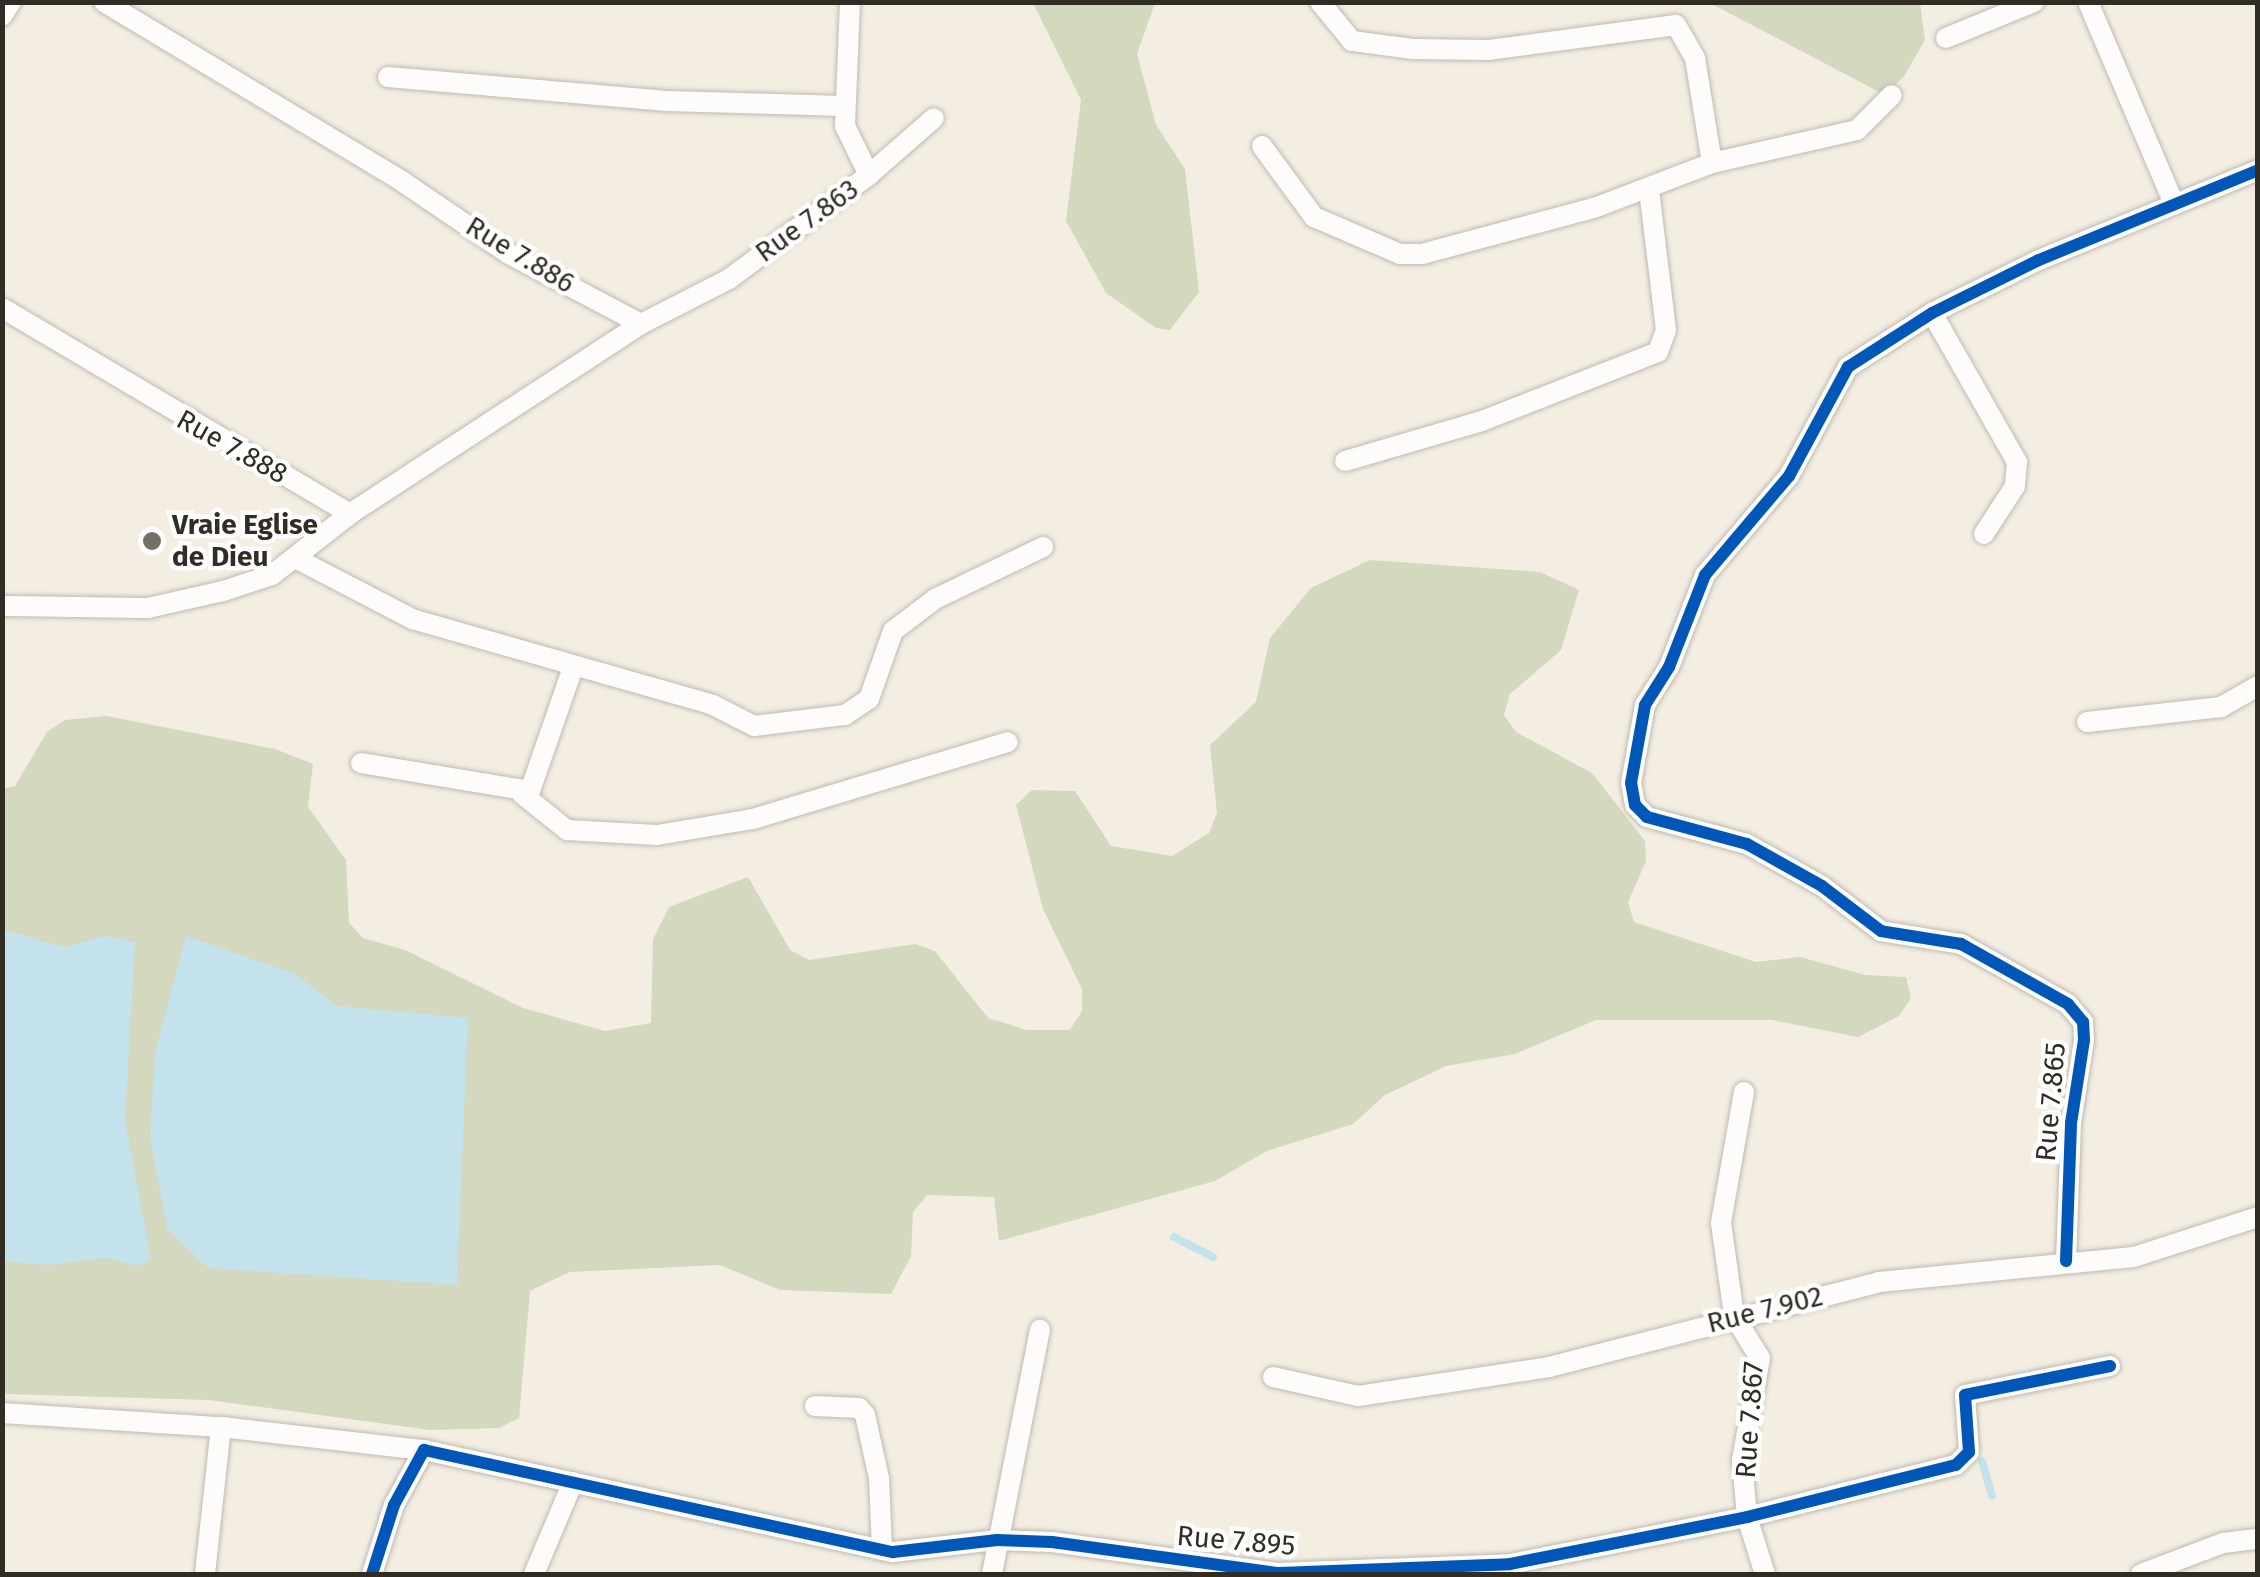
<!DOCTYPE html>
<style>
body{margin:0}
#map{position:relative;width:2260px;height:1577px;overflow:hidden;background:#f3ede2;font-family:"Fira Sans",sans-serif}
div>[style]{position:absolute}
.forest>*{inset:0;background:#d4d8be}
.water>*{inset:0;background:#c3e2eb}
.stream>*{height:8px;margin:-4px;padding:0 4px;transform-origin:4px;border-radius:4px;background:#c3e2eb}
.roads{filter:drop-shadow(0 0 2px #bfbab2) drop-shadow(0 0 2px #bfbab2)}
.street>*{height:20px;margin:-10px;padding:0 10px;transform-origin:10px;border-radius:10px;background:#fdfcfb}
.cycleway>*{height:12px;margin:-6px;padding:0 6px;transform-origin:6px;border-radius:6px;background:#0057b8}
.dots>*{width:28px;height:28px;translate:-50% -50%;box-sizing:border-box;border:5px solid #fefefe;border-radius:50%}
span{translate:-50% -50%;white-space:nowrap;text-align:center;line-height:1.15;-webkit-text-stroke:9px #fefefe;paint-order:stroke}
.street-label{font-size:28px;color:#312d25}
.poi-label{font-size:28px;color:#312d25;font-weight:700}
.left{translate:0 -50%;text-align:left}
.frame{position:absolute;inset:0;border:5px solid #312d25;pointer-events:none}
</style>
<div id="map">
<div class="forest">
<i style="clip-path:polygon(1033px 3px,1155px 3px,1137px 54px,1156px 125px,1185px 169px,1199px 292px,1170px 330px,1156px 328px,1106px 293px,1066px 221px,1081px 100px)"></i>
<i style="clip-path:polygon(1710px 3px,1920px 3px,1925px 40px,1903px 78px,1883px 94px)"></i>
<i style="clip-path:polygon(1370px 560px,1540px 572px,1579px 590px,1561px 650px,1510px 694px,1504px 715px,1516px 732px,1592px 773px,1645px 841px,1646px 861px,1628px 902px,1634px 922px,1756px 962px,1800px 957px,1865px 975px,1906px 977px,1911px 998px,1899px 1016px,1858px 1037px,1772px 1020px,1596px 1020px,1515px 1054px,1446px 1066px,1385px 1095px,1353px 1124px,1267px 1151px,1215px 1181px,999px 1241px,994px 1197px,927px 1195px,913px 1212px,911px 1256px,891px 1294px,780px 1290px,720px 1265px,569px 1272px,530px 1291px,519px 1418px,499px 1428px,430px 1430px,209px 1400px,3px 1394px,3px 789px,15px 786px,47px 732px,65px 720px,107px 716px,275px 749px,313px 764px,308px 807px,346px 860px,349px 923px,363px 938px,405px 950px,523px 1008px,605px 1031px,651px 1023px,653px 939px,669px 907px,748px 877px,790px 950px,809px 960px,915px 944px,935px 951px,988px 1018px,1027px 1030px,1070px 1030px,1082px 1011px,1082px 989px,1043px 909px,1016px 805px,1032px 790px,1075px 791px,1111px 846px,1172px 856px,1209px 833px,1217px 813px,1210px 745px,1256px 702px,1270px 638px,1311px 588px)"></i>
</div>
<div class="water">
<i style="clip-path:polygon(3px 930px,65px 947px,104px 936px,135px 942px,125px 1120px,151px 1259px,138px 1266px,106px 1258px,47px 1265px,3px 1261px)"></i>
<i style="clip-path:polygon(186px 936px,295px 974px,337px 1006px,468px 1018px,457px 1285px,208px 1268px,167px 1229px,150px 1137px,155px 1053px)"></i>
</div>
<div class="stream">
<i style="left:1174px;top:1237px;width:44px;rotate:27.1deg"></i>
<i style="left:1982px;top:1461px;width:36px;rotate:74deg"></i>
</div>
<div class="roads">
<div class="street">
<i style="left:104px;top:2px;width:349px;rotate:31deg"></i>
<i style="left:403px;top:182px;width:128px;rotate:34.2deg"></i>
<i style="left:509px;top:254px;width:149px;rotate:27.9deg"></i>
<i style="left:641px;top:324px;width:348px;rotate:146.9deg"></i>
<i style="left:2088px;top:2px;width:220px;rotate:66.9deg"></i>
<i style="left:2px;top:16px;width:17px;rotate:-57deg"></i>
<i style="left:1946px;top:38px;width:95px;rotate:-22.2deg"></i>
<i style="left:388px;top:77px;width:280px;rotate:4.9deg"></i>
<i style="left:667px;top:101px;width:178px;rotate:1.6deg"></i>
<i style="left:1262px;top:146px;width:88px;rotate:53.8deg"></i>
<i style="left:1314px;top:217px;width:94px;rotate:23.3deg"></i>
<i style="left:1400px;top:254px;width:22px"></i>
<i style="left:1422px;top:254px;width:178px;rotate:-15deg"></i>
<i style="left:1594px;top:208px;width:126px;rotate:-20.9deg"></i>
<i style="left:1712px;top:163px;width:106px;rotate:-99.2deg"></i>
<i style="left:1695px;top:58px;width:38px;rotate:-120deg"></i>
<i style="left:1676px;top:25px;width:190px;rotate:172.4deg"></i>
<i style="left:1488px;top:50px;width:75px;rotate:-179.2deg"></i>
<i style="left:1413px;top:49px;width:62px;rotate:-172.5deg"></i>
<i style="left:1352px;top:41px;width:50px;rotate:-129.4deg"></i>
<i style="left:1712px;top:163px;width:149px;rotate:-12.8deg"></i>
<i style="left:1857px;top:130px;width:49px;rotate:-45deg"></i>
<i style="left:869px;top:175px;width:86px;rotate:-41.2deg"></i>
<i style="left:2px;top:308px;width:404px;rotate:30.6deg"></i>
<i style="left:350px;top:514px;width:99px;rotate:142deg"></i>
<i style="left:272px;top:575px;width:52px;rotate:161.9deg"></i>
<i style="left:223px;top:591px;width:77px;rotate:167.2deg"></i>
<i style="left:148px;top:608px;width:146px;rotate:-179.2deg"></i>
<i style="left:1932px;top:313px;width:172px;rotate:60.3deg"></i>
<i style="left:2017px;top:462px;width:24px;rotate:95deg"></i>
<i style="left:2015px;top:486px;width:57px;rotate:122.9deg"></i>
<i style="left:641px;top:324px;width:99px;rotate:-27.1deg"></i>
<i style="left:729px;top:279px;width:174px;rotate:-36.6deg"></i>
<i style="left:869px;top:175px;width:55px;rotate:-116.1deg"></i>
<i style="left:845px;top:126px;width:124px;rotate:-87.7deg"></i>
<i style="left:1345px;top:461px;width:143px;rotate:-16.3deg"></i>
<i style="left:1482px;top:421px;width:189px;rotate:-21.4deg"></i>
<i style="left:1658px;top:352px;width:23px;rotate:-70deg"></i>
<i style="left:1666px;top:330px;width:142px;rotate:-96.9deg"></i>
<i style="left:295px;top:558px;width:132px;rotate:27.5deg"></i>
<i style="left:412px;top:619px;width:313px;rotate:15.9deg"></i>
<i style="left:713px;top:705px;width:46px;rotate:27.1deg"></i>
<i style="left:754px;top:726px;width:92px;rotate:-6.9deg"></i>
<i style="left:845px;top:715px;width:29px;rotate:-34deg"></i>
<i style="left:869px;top:699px;width:72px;rotate:-70.6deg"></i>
<i style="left:893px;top:631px;width:53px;rotate:-37.3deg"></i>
<i style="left:935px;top:599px;width:120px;rotate:-25.7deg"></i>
<i style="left:2087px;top:722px;width:135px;rotate:-6.4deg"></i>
<i style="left:2221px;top:707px;width:43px;rotate:-29.6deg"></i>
<i style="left:361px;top:763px;width:171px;rotate:9.4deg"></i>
<i style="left:530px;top:791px;width:133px;rotate:-70.8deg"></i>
<i style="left:522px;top:794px;width:58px;rotate:38.7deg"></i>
<i style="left:567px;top:830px;width:90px;rotate:3.2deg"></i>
<i style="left:657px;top:835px;width:97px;rotate:-9.5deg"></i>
<i style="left:753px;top:819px;width:266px;rotate:-16.8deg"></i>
<i style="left:1744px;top:1092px;width:133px;rotate:100deg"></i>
<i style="left:1721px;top:1223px;width:94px;rotate:82deg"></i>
<i style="left:1734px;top:1316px;width:49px;rotate:58.2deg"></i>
<i style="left:1760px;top:1358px;width:104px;rotate:100deg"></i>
<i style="left:1742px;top:1460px;width:57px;rotate:85deg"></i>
<i style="left:1747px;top:1517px;width:60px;rotate:72.5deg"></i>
<i style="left:2066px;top:1261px;width:138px;rotate:-87.9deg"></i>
<i style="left:2071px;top:1123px;width:84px;rotate:-81.1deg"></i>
<i style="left:2084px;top:1040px;width:18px;rotate:-93deg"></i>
<i style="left:2083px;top:1022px;width:23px;rotate:-130deg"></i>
<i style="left:2068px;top:1004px;width:123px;rotate:-150.7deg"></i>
<i style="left:1961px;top:944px;width:81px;rotate:-170.8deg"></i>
<i style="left:1881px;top:931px;width:74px;rotate:-142.7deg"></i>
<i style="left:1822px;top:886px;width:86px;rotate:-150.8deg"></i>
<i style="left:1747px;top:844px;width:104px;rotate:-164.9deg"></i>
<i style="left:1647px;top:817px;width:17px;rotate:-135deg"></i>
<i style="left:1635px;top:805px;width:22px;rotate:-100deg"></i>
<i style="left:1631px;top:783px;width:79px;rotate:-79.8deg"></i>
<i style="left:1645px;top:705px;width:45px;rotate:-57.7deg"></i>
<i style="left:1669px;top:667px;width:99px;rotate:-68.6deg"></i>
<i style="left:1705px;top:575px;width:130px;rotate:-49.7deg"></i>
<i style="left:1789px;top:476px;width:124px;rotate:-61.6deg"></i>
<i style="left:1848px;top:367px;width:100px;rotate:-32.7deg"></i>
<i style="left:1932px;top:313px;width:119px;rotate:-26.4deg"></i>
<i style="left:2039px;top:260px;width:237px;rotate:-22.3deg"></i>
<i style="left:1273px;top:1377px;width:87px;rotate:12.6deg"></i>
<i style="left:1358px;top:1396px;width:193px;rotate:-8.6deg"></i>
<i style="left:1549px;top:1367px;width:341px;rotate:-14.4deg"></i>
<i style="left:1879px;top:1282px;width:256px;rotate:-5.6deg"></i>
<i style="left:2134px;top:1257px;width:130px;rotate:-17.9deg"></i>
<i style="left:815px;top:1406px;width:44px;rotate:2.6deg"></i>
<i style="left:859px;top:1408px;width:9px;rotate:49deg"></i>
<i style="left:865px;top:1415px;width:65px;rotate:77.5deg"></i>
<i style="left:879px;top:1478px;width:72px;rotate:87.6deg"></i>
<i style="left:2px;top:1413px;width:219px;rotate:3.7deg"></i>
<i style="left:221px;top:1427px;width:204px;rotate:6.5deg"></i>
<i style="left:205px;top:1574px;width:148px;rotate:-83.8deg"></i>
<i style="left:372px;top:1574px;width:72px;rotate:-72.3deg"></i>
<i style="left:394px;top:1505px;width:63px;rotate:-61.4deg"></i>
<i style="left:424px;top:1450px;width:480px;rotate:12.3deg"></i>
<i style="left:893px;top:1552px;width:105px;rotate:-6.6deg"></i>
<i style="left:997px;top:1540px;width:55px;rotate:2.1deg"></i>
<i style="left:1052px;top:1542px;width:229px;rotate:7.8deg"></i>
<i style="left:1279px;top:1573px;width:231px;rotate:-2.2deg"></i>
<i style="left:1510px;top:1564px;width:242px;rotate:-11.2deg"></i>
<i style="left:1747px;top:1517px;width:215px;rotate:-14deg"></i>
<i style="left:1956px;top:1465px;width:18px;rotate:-45deg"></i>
<i style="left:1969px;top:1452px;width:57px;rotate:-94deg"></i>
<i style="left:1965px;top:1395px;width:148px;rotate:-11.3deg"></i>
<i style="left:534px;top:1574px;width:100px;rotate:-67deg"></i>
<i style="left:992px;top:1574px;width:249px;rotate:-78.9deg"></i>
<i style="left:2141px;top:1574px;width:88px;rotate:-20.7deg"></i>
<i style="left:2223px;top:1543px;width:35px;rotate:-7deg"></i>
</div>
</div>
<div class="cycleway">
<i style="left:2066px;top:1261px;width:138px;rotate:-87.9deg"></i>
<i style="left:2071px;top:1123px;width:84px;rotate:-81.1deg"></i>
<i style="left:2084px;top:1040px;width:18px;rotate:-93deg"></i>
<i style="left:2083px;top:1022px;width:23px;rotate:-130deg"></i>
<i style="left:2068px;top:1004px;width:123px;rotate:-150.7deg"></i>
<i style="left:1961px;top:944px;width:81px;rotate:-170.8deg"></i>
<i style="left:1881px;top:931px;width:74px;rotate:-142.7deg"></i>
<i style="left:1822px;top:886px;width:86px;rotate:-150.8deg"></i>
<i style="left:1747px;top:844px;width:104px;rotate:-164.9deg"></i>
<i style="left:1647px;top:817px;width:17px;rotate:-135deg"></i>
<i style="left:1635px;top:805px;width:22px;rotate:-100deg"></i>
<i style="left:1631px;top:783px;width:79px;rotate:-79.8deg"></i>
<i style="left:1645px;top:705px;width:45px;rotate:-57.7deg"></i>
<i style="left:1669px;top:667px;width:99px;rotate:-68.6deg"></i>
<i style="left:1705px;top:575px;width:130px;rotate:-49.7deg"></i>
<i style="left:1789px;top:476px;width:124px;rotate:-61.6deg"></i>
<i style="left:1848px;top:367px;width:100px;rotate:-32.7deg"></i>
<i style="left:1932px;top:313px;width:119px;rotate:-26.4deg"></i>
<i style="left:2039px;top:260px;width:237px;rotate:-22.3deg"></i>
<i style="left:372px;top:1574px;width:72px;rotate:-72.3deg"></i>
<i style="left:394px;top:1505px;width:63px;rotate:-61.4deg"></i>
<i style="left:424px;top:1450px;width:480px;rotate:12.3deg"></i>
<i style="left:893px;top:1552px;width:105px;rotate:-6.6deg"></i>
<i style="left:997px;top:1540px;width:55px;rotate:2.1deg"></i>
<i style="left:1052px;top:1542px;width:229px;rotate:7.8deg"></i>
<i style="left:1279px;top:1573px;width:231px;rotate:-2.2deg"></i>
<i style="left:1510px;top:1564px;width:242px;rotate:-11.2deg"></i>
<i style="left:1747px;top:1517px;width:215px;rotate:-14deg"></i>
<i style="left:1956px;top:1465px;width:18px;rotate:-45deg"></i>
<i style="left:1969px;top:1452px;width:57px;rotate:-94deg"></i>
<i style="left:1965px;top:1395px;width:148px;rotate:-11.3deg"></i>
</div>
<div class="dots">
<i style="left:152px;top:541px;background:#757067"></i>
</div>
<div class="street-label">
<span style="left:807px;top:221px;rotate:-36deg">Rue 7.863</span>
<span style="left:520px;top:255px;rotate:31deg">Rue 7.886</span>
<span style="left:232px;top:447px;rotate:29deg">Rue 7.888</span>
<span style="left:2051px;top:1102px;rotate:-85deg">Rue 7.865</span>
<span style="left:1765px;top:1310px;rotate:-14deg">Rue 7.902</span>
<span style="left:1750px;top:1420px;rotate:-86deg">Rue 7.867</span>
<span style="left:1236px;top:1541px;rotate:5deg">Rue 7.895</span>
</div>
<div class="poi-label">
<span class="left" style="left:172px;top:541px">Vraie Eglise<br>de Dieu</span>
</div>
<div class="frame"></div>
</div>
